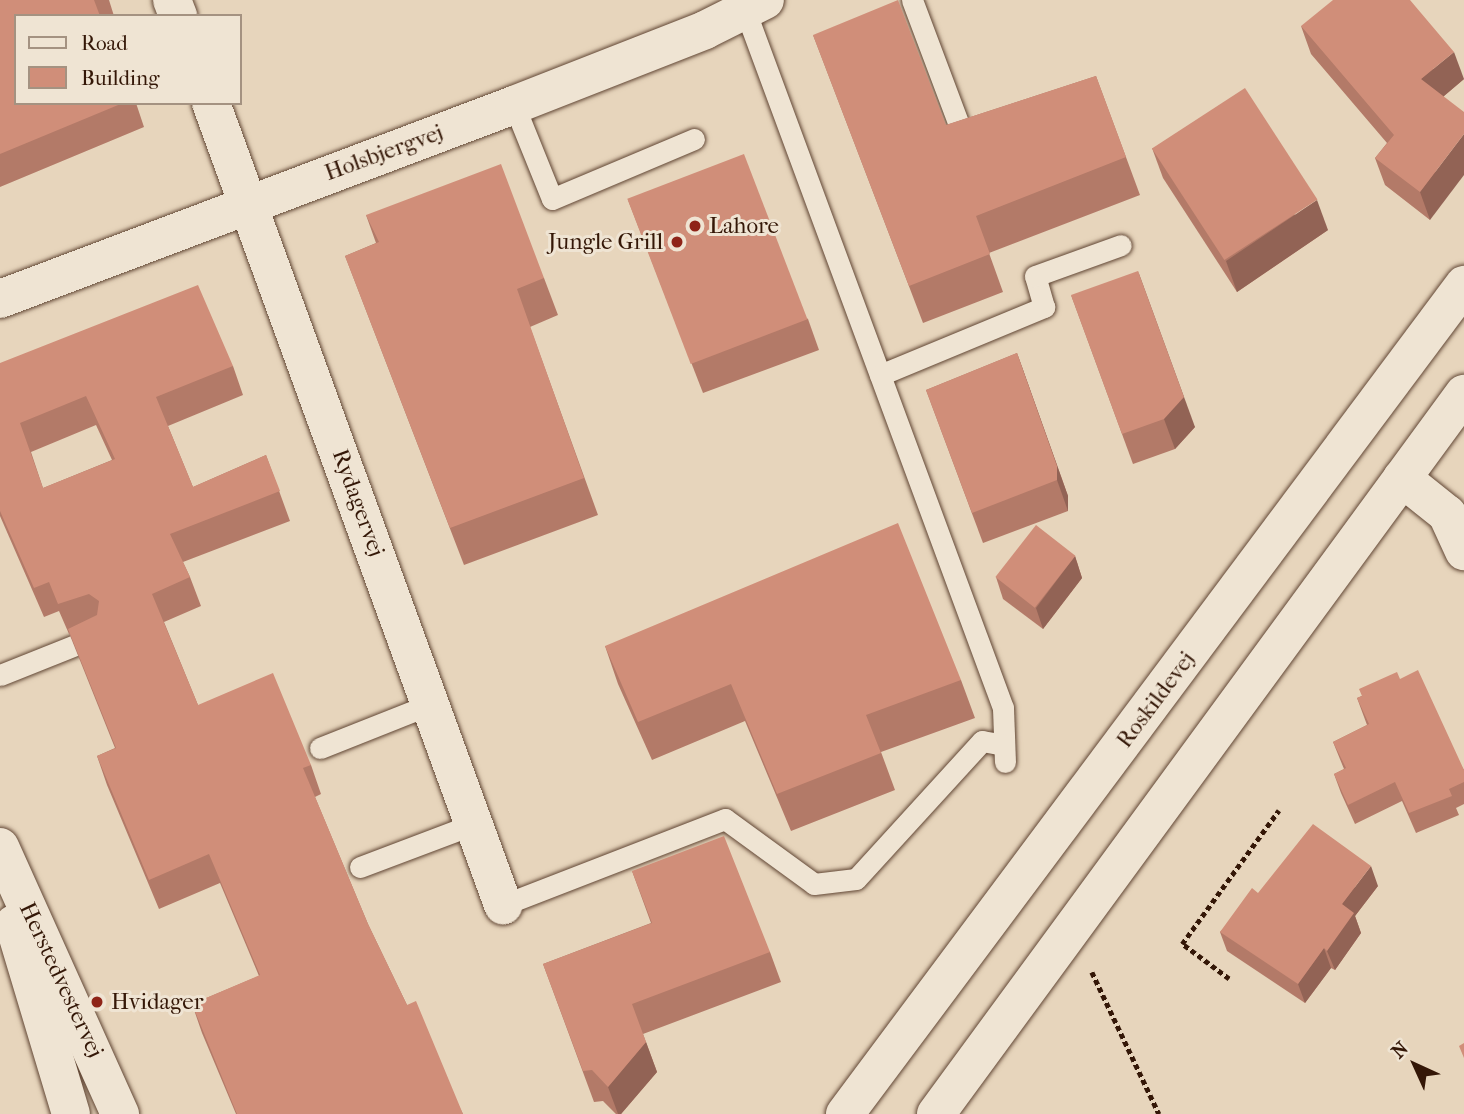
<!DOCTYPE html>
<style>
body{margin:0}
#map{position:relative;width:1464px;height:1114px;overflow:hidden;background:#e7d5bc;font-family:"IM FELL French Canon",serif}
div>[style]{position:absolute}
.path>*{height:4.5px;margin-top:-2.25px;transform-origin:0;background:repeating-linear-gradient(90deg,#341707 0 5px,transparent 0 8.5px)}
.roads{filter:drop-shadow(0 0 2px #614634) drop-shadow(0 0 2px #614634)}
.lane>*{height:21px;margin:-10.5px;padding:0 10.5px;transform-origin:10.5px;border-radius:10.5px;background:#efe4d3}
.street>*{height:38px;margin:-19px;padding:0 19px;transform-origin:19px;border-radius:19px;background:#efe4d3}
.secondary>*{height:38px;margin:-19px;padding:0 19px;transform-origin:19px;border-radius:19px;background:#efe4d3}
.wall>*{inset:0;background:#b37a68}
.shaded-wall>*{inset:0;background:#926355}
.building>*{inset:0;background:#d08e79;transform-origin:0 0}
.dots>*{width:19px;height:19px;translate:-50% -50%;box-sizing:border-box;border:4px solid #efe4d3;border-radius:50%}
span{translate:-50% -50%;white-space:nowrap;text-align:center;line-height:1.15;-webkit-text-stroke:6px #efe4d3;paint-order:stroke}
.street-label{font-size:23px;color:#341707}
.poi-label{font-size:23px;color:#341707}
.left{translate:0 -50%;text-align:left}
.right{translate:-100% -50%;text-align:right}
.legend{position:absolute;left:14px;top:14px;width:228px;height:91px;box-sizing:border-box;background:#efe4d3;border:2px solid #a49281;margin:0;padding:9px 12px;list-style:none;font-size:21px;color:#341707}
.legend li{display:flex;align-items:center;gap:14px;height:35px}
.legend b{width:35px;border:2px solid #a49281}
.north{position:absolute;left:1380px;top:1030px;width:70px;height:70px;-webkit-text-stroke:5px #efe4d3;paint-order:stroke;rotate:315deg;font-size:19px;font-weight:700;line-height:28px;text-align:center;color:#341707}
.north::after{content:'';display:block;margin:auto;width:24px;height:32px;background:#341707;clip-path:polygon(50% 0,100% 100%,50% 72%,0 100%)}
</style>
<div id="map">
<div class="path">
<i style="left:1092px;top:972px;width:157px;rotate:64.7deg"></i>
<i style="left:1229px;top:979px;width:59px;rotate:-143.3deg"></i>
<i style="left:1182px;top:944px;width:165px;rotate:-54.1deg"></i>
</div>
<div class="roads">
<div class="lane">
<i style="left:912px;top:0;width:142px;rotate:69.4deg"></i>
<i style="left:745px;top:10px;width:744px;rotate:69.71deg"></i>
<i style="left:1003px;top:708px;width:54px;rotate:87.9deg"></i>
<i style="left:514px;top:105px;width:101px;rotate:68deg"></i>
<i style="left:552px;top:199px;width:154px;rotate:-22.9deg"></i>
<i style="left:880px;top:375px;width:178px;rotate:-22.5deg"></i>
<i style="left:1044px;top:307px;width:32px;rotate:-106deg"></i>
<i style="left:1035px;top:276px;width:91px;rotate:-19.8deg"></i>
<i style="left:0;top:675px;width:105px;rotate:-21.7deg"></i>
<i style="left:320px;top:748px;width:119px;rotate:-21.6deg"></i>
<i style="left:360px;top:867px;width:122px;rotate:-20.7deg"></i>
<i style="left:503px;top:905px;width:238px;rotate:-21.2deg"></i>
<i style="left:725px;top:819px;width:110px;rotate:36.1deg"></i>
<i style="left:814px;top:884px;width:42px;rotate:-6.8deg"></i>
<i style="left:856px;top:879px;width:187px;rotate:-47.6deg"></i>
<i style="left:982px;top:741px;width:22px;rotate:10deg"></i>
</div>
<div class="street">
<i style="left:172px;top:0;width:17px;rotate:69deg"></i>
<i style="left:211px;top:103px;width:854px;rotate:69.99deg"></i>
<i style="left:0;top:299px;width:549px;rotate:-20.68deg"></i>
<i style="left:514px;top:105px;width:205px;rotate:-21.4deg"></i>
<i style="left:705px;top:30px;width:67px;rotate:-26.6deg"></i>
<i style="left:1402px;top:478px;width:58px;rotate:38.7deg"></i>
<i style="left:1447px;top:514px;width:41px;rotate:65.3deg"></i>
</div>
<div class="secondary">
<i style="left:0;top:847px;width:293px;rotate:65.8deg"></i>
<i style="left:14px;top:924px;width:198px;rotate:73.3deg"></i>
<i style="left:845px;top:1114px;width:1035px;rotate:-53.25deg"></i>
<i style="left:936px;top:1114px;width:893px;rotate:-53.75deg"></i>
</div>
</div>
<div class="wall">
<i style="clip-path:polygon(0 0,109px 0,114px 16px,16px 16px,16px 103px,136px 103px,144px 127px,0 187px)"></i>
<i style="clip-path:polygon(1301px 26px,1464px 79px,1444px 96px,1430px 220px,1385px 185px,1375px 158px,1387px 143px,1311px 54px)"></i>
<i style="clip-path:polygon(813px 35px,946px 125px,1096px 76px,1140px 195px,989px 253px,1003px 292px,923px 323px)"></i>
<i style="clip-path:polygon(1152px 148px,1328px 230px,1237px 292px,1163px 178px)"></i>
<i style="clip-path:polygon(628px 200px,808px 319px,819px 350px,703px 393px)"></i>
<i style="clip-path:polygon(366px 215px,544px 278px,558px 315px,530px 327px,598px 515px,464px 565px,345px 256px,376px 243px)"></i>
<i style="clip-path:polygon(1071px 295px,1195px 427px,1175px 449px,1133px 464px)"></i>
<i style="clip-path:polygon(1017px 353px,1068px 496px,1068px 511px,983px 543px,926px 390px)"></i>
<i style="clip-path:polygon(evenodd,0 363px,233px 366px,243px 395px,168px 426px,193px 487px,266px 455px,290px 521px,183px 562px,190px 577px,201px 606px,164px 622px,198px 705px,311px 765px,321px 794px,315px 797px,368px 924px,407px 1005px,463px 1114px,236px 1114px,202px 1033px,192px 1004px,259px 976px,220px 883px,159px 909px,107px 785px,97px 756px,115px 748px,69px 633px,69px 634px,59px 611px,44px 617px,0 516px,0 363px,96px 425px,112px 460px,43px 488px,31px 452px,96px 425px)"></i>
<i style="clip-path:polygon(1075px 556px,1082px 578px,1043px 629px,1003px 599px,996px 577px)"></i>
<i style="clip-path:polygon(605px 646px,961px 680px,975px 718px,881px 752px,895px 790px,791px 831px,745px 721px,652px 760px,618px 684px)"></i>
<i style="clip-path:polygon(1400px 679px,1464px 770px,1464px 804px,1456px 808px,1459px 815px,1416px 833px,1402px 801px,1355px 824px,1341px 793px,1334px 774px,1344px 769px,1333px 742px,1367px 725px,1357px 698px)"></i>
<i style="clip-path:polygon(632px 871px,770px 952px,781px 982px,643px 1034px,657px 1072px,621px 1114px,616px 1114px,603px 1101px,594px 1102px,543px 964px,651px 923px)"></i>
<i style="clip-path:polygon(1378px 886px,1355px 916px,1361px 933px,1335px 970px,1331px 968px,1305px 1003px,1227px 951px,1220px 932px,1258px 893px)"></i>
</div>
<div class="shaded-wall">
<i style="clip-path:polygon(1454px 52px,1464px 79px,1431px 107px,1421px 79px)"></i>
<i style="clip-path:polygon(1464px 134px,1464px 175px,1430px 220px,1420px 192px)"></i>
<i style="clip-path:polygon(1317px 200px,1328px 230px,1237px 292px,1226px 261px)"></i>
<i style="clip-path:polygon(1138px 271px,1195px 427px,1175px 449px,1164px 419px)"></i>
<i style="clip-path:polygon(1017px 353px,1068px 496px,1068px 511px,1057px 480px)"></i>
<i style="clip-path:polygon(1075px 556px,1082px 578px,1043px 629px,1036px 608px)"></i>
<i style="clip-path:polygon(1371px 866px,1378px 886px,1355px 916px,1361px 933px,1335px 970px,1327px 951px,1342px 904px)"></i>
<i style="clip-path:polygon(1324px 948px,1331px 968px,1305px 1003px,1298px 984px)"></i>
<i style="clip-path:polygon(646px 1042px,657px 1072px,621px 1114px,618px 1114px,608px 1087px)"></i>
</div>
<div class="building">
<i style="clip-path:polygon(0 0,94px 0,100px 16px,16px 16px,16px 103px,123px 103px,0 154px)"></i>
<i style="clip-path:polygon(898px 0,946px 125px,1096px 76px,1126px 157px,976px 216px,990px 254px,909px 286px,813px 35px)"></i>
<i style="clip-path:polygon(1333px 0,1410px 0,1454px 52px,1421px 79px,1464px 112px,1464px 134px,1420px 192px,1375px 158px,1394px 135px,1301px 26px)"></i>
<i style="left:1245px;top:88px;width:133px;height:111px;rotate:57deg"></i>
<i style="left:744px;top:154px;width:177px;height:125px;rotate:69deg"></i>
<i style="clip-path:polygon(501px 164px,544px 278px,517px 289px,584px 478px,450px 528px,345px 256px,379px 242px,366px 215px)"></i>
<i style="clip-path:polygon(1138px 271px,1184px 397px,1164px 419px,1122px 434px,1071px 295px)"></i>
<i style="clip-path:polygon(evenodd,198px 285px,233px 366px,156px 397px,193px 487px,266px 455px,280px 491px,170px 534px,190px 577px,152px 594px,198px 705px,273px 673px,311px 765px,303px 768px,368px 924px,407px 1005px,416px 1001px,463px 1114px,237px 1114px,192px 1004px,260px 975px,209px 854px,149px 880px,97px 756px,116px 748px,68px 629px,97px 615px,99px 601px,89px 594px,58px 604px,49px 582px,34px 588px,0 511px,0 363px,198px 285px,86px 396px,115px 459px,43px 488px,20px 423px,86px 396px)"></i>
<i style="clip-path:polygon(1017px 353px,1057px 466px,1057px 480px,972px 513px,926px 390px)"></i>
<i style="clip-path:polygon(898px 523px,961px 680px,866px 715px,881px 753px,777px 794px,731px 684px,638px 722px,605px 646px)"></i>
<i style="left:1036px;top:525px;width:50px;height:66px;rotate:38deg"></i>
<i style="clip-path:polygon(1418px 670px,1464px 770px,1464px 782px,1449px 789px,1452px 796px,1409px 813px,1395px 782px,1348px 805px,1334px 774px,1346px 768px,1333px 742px,1369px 724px,1357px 698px,1362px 696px,1359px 689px,1397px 672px,1400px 679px)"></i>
<i style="clip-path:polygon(1313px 824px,1371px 866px,1342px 904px,1354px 913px,1327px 951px,1324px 948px,1298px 984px,1220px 932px,1252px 888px,1258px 893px)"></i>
<i style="clip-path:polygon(724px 836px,770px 952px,632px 1004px,646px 1042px,608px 1087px,592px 1070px,583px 1071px,543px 964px,652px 923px,632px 871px)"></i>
<i style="clip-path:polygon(1464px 1043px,1464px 1058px,1459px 1046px)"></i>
</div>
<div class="dots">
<i style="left:695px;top:226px;background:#8f2418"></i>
<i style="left:677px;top:242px;background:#8f2418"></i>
<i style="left:97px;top:1002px;background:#8f2418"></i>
</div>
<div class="street-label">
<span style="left:384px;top:153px;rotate:-20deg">Holsbjergvej</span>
<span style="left:358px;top:503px;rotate:70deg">Rydagervej</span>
<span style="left:1156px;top:700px;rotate:-53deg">Roskildevej</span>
<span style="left:61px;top:980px;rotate:65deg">Herstedvestervej</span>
</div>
<div class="poi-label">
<span class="left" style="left:709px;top:226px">Lahore</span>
<span class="right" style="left:663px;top:242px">Jungle Grill</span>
<span class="left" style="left:111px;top:1002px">Hvidager</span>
</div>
<ul class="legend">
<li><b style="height:9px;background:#efe4d3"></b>Road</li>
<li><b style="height:19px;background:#d08e79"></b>Building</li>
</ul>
<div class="north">N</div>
</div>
